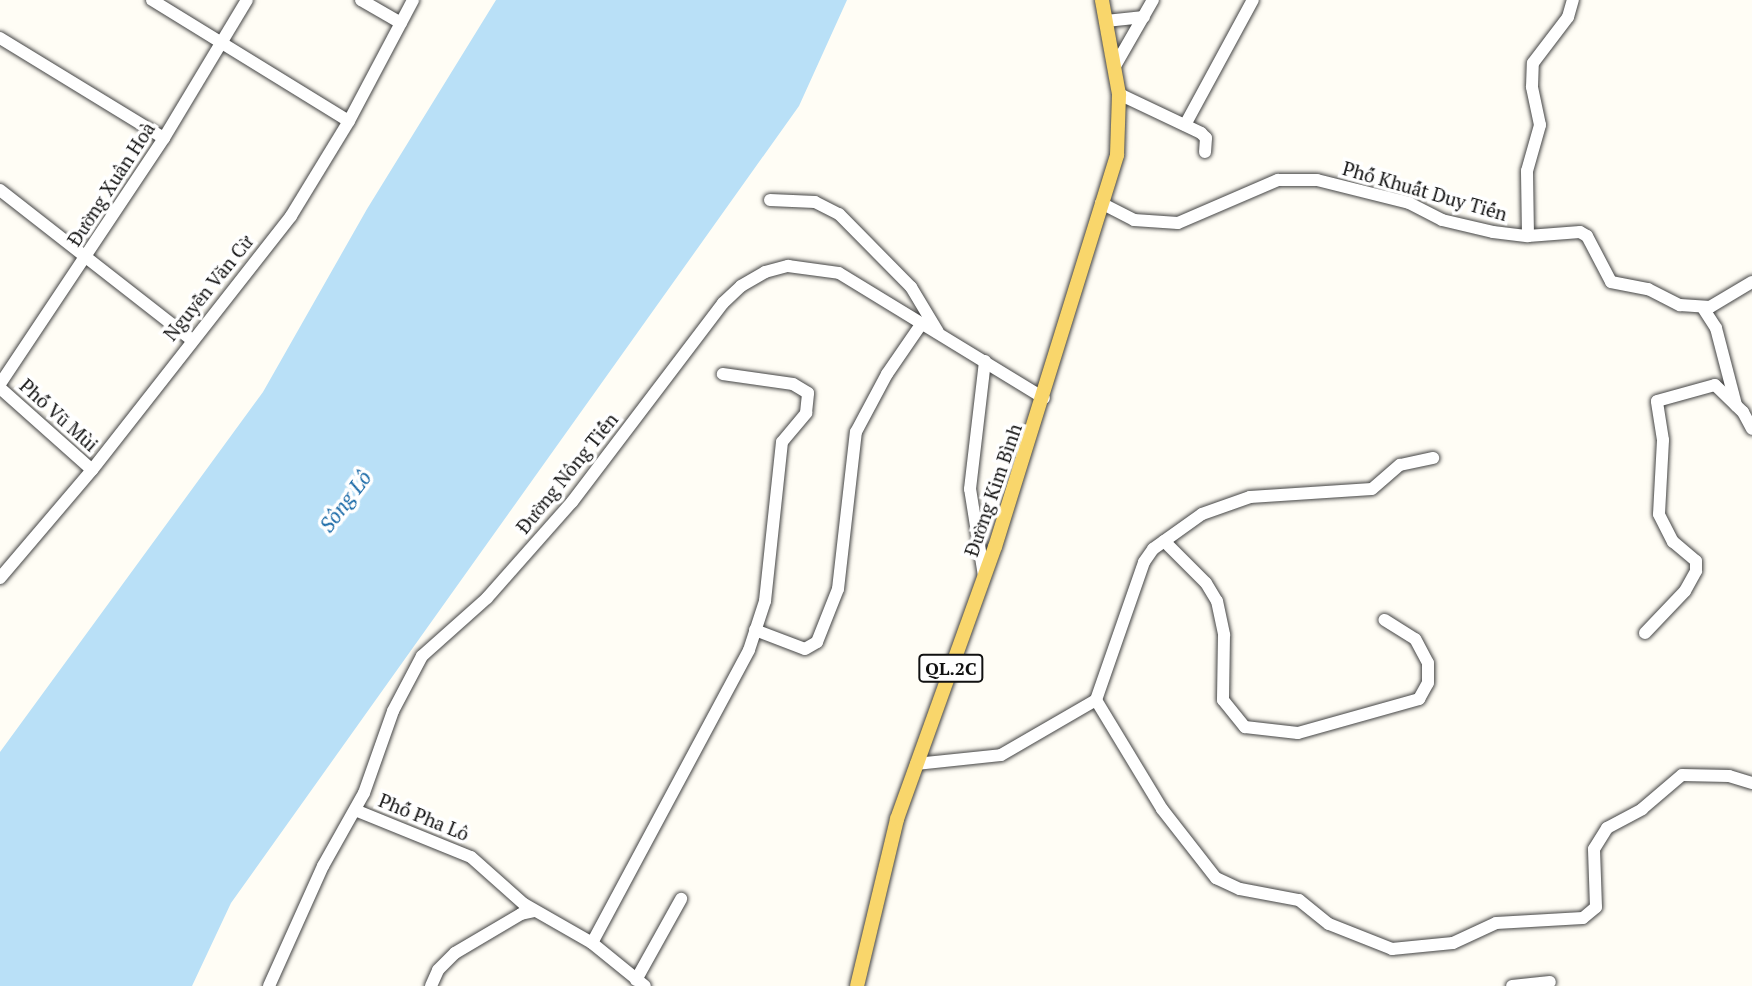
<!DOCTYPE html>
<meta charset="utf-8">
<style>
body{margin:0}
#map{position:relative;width:1752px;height:986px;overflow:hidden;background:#fffdf5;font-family:"PT Serif",serif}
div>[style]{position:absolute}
.water>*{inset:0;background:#b9e0f7}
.roads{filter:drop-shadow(0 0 2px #444) drop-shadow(0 0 2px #444)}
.minor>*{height:12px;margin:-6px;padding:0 6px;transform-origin:6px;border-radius:6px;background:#fff}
.major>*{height:14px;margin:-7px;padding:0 7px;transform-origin:7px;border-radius:7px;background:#f9d66b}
span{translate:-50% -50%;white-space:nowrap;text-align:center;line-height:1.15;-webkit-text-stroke:7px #fff;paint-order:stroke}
.shield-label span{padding:2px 5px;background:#fff;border:2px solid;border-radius:5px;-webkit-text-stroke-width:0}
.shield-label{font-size:18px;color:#111;font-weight:700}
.street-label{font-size:19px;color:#111}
.water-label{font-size:21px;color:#1768a6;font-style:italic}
</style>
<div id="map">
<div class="water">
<i style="clip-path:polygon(496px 0,847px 0,799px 106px,231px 903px,192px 986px,0 986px,0 752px,263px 392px,367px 209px)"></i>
</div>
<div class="roads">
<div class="minor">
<i style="left:152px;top:0;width:231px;rotate:31.6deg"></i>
<i style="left:361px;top:0;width:46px;rotate:29.9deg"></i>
<i style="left:1106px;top:21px;width:38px;rotate:-6deg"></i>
<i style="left:0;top:38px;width:192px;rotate:31.4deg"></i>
<i style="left:1115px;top:66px;width:76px;rotate:-60.1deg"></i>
<i style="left:1119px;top:94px;width:91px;rotate:25.4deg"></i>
<i style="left:1201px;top:133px;width:7px;rotate:45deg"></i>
<i style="left:1206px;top:138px;width:14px;rotate:94deg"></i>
<i style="left:1185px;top:125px;width:142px;rotate:-61.5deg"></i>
<i style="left:0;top:190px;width:242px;rotate:38deg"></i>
<i style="left:770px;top:200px;width:45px;rotate:2.5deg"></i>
<i style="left:815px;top:202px;width:27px;rotate:27deg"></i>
<i style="left:839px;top:214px;width:103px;rotate:45.4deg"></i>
<i style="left:911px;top:287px;width:52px;rotate:59deg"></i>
<i style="left:1101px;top:203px;width:37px;rotate:27deg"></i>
<i style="left:1134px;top:220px;width:44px;rotate:3.9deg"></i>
<i style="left:1178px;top:223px;width:109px;rotate:-23.3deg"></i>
<i style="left:1278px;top:180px;width:39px"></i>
<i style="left:1317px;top:180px;width:95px;rotate:14deg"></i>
<i style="left:1409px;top:203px;width:37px;rotate:27deg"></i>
<i style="left:1442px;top:220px;width:52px;rotate:13.2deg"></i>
<i style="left:1493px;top:232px;width:35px;rotate:7deg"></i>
<i style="left:1528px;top:236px;width:52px;rotate:-4.4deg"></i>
<i style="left:1580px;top:232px;width:8px;rotate:30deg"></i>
<i style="left:1587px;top:236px;width:52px;rotate:62.4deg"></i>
<i style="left:1611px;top:282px;width:38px;rotate:11deg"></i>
<i style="left:1648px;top:289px;width:36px;rotate:27deg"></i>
<i style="left:1680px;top:305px;width:30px;rotate:4deg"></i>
<i style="left:1710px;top:307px;width:49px;rotate:-30.8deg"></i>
<i style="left:1528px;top:236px;width:65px;rotate:-90.9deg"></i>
<i style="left:1527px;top:171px;width:48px;rotate:-74.2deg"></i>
<i style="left:1540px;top:125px;width:39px;rotate:-102deg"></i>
<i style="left:1532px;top:87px;width:24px;rotate:-88deg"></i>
<i style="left:1533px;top:63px;width:58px;rotate:-52.7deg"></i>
<i style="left:1568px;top:17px;width:18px;rotate:-74deg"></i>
<i style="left:1703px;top:308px;width:24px;rotate:57deg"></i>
<i style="left:1716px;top:328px;width:80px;rotate:75.4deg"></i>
<i style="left:0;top:384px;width:296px;rotate:-56.3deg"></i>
<i style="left:164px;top:138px;width:161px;rotate:-59deg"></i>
<i style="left:0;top:388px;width:123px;rotate:41.7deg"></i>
<i style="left:1164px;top:541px;width:59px;rotate:45deg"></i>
<i style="left:1206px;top:583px;width:21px;rotate:59deg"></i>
<i style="left:1217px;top:601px;width:35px;rotate:78deg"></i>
<i style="left:1224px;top:635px;width:65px;rotate:90.9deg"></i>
<i style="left:1223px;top:700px;width:35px;rotate:51deg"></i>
<i style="left:1245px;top:727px;width:53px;rotate:6.5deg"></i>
<i style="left:1298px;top:733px;width:126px;rotate:-15.7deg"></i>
<i style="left:1419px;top:699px;width:18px;rotate:-61deg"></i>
<i style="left:1428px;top:683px;width:20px;rotate:-90deg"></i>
<i style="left:1428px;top:663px;width:27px;rotate:-118deg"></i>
<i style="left:1415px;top:639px;width:36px;rotate:-148deg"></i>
<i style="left:984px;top:576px;width:88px;rotate:-99.1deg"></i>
<i style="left:970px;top:489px;width:129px;rotate:-83.3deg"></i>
<i style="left:0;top:578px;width:142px;rotate:-49.6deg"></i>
<i style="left:92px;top:470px;width:323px;rotate:-51.9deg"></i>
<i style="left:291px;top:216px;width:111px;rotate:-58.6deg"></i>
<i style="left:349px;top:121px;width:137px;rotate:-62.1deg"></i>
<i style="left:755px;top:630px;width:53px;rotate:20.8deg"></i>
<i style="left:805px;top:649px;width:14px;rotate:-30deg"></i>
<i style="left:817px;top:642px;width:57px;rotate:-68.4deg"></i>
<i style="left:838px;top:589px;width:158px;rotate:-83.5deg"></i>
<i style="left:856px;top:432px;width:66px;rotate:-61.9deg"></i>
<i style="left:887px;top:374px;width:62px;rotate:-55.5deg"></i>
<i style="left:1645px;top:633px;width:58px;rotate:-46.4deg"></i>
<i style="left:1685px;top:591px;width:23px;rotate:-61deg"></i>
<i style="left:1696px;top:571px;width:10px;rotate:-90deg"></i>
<i style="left:1696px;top:561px;width:30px;rotate:-140deg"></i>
<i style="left:1673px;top:542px;width:31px;rotate:-117deg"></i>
<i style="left:1659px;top:514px;width:74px;rotate:-86.9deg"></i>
<i style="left:1663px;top:440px;width:39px;rotate:-99deg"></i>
<i style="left:1657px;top:401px;width:60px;rotate:-15.4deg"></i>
<i style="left:1715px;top:385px;width:39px;rotate:44deg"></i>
<i style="left:1743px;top:412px;width:19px;rotate:62deg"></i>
<i style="left:1096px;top:700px;width:127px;rotate:58.8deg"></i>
<i style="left:1162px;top:809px;width:88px;rotate:52deg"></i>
<i style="left:1216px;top:878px;width:26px;rotate:25deg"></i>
<i style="left:1240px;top:889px;width:60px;rotate:10.6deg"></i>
<i style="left:1299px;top:900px;width:38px;rotate:39deg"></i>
<i style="left:1329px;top:924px;width:68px;rotate:21.6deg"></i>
<i style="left:1392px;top:949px;width:61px;rotate:-5.6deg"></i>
<i style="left:1453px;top:943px;width:47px;rotate:-24.9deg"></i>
<i style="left:1496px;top:923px;width:87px;rotate:-3.3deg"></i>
<i style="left:1583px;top:918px;width:17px;rotate:-40deg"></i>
<i style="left:1596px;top:907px;width:58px;rotate:-92deg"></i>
<i style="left:1594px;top:849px;width:25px;rotate:-58deg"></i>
<i style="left:1607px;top:828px;width:40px;rotate:-28deg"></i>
<i style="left:1642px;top:809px;width:52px;rotate:-40.4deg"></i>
<i style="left:1682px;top:775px;width:47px;rotate:1.2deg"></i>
<i style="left:1729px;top:776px;width:24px;rotate:17deg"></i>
<i style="left:916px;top:764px;width:85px;rotate:-6deg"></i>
<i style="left:1001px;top:755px;width:110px;rotate:-30.1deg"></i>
<i style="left:1096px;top:700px;width:146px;rotate:-70.8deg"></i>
<i style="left:1144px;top:562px;width:16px;rotate:-55deg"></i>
<i style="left:1153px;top:549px;width:60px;rotate:-35.5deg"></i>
<i style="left:1202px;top:514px;width:51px;rotate:-19.5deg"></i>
<i style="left:1250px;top:497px;width:122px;rotate:-3.8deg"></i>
<i style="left:1372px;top:489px;width:37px;rotate:-41deg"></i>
<i style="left:1400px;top:465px;width:34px;rotate:-12deg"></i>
<i style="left:355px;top:810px;width:125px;rotate:22.1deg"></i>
<i style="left:471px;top:857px;width:71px;rotate:41.6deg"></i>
<i style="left:524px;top:904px;width:78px;rotate:29.8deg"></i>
<i style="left:592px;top:943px;width:68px;rotate:39.1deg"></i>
<i style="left:592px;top:943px;width:332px;rotate:-61.8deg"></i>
<i style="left:749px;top:650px;width:52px;rotate:-71.9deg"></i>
<i style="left:765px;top:601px;width:160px;rotate:-83.9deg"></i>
<i style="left:782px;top:442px;width:38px;rotate:-50deg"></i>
<i style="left:806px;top:413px;width:20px;rotate:-84deg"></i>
<i style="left:808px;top:393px;width:17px;rotate:-149deg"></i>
<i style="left:793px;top:384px;width:71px;rotate:-171.9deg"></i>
<i style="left:636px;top:980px;width:93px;rotate:-60.9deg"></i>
<i style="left:269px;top:986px;width:132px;rotate:-65.8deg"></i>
<i style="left:323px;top:866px;width:84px;rotate:-60.7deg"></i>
<i style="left:364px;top:793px;width:87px;rotate:-70.5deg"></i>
<i style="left:393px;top:711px;width:62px;rotate:-62.2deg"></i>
<i style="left:422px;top:656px;width:87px;rotate:-41.7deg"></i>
<i style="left:487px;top:598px;width:128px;rotate:-48.5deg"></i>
<i style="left:572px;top:502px;width:250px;rotate:-52.8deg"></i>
<i style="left:723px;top:303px;width:25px;rotate:-43deg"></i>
<i style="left:741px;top:286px;width:28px;rotate:-30deg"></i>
<i style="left:765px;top:272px;width:24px;rotate:-15deg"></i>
<i style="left:788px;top:266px;width:51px;rotate:7.8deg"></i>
<i style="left:839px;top:273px;width:240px;rotate:31.4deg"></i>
<i style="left:431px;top:986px;width:17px;rotate:-66deg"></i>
<i style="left:438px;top:970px;width:24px;rotate:-45deg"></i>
<i style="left:455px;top:953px;width:77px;rotate:-30.6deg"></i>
<i style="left:521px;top:914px;width:13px;rotate:-13deg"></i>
<i style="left:1512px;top:986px;width:38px;rotate:-6deg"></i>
</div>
<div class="major">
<i style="left:857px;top:986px;width:172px;rotate:-76.5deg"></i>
<i style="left:897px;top:819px;width:289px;rotate:-70.2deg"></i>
<i style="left:995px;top:547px;width:411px;rotate:-72.7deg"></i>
<i style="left:1117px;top:155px;width:61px;rotate:-88.1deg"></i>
<i style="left:1119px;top:94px;width:96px;rotate:-100.3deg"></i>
</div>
</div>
<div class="shield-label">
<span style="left:951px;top:668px">QL.2C</span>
</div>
<div class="street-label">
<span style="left:111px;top:184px;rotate:-57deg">Đường Xuân Hoà</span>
<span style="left:1425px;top:191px;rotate:16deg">Phố Khuất Duy Tiến</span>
<span style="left:208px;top:288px;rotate:-51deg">Nguyễn Văn Cừ</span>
<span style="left:59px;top:415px;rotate:42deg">Phố Vũ Mùi</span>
<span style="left:567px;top:473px;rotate:-51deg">Đường Nông Tiến</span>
<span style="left:993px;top:490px;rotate:-71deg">Đường Kim Bình</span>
<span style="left:424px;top:817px;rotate:22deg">Phố Pha Lô</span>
</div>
<div class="water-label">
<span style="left:345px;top:501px;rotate:-53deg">Sông Lô</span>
</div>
</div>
